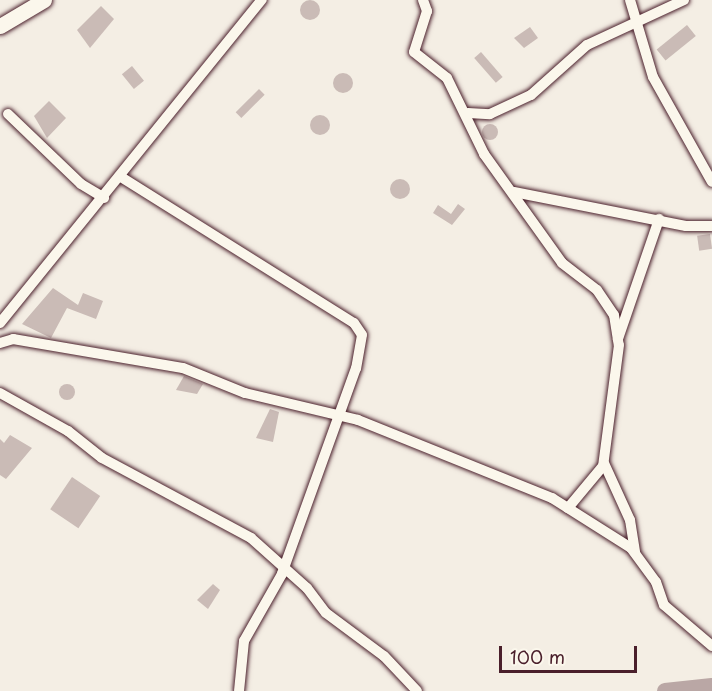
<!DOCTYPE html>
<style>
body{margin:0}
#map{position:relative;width:712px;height:691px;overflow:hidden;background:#f4eee4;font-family:"Playpen Sans",sans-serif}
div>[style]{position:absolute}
.river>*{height:16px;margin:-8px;padding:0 8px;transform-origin:8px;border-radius:8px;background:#baa7a5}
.building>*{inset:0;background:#cabbb6;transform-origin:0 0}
.round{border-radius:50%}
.roads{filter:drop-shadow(0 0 2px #4a1f2b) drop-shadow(0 0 2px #4a1f2b)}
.minor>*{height:10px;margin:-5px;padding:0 5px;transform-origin:5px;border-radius:5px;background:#fbf7ec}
.highway>*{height:15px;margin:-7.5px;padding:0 7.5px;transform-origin:7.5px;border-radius:7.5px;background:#fbf7ec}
span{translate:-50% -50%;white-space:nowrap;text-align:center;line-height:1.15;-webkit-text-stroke:5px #fbf7ec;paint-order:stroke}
.scale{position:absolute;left:499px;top:646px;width:138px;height:27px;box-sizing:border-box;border:3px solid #4a1f2b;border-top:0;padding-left:8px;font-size:18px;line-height:21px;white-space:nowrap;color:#4a1f2b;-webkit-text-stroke:4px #fbf7ec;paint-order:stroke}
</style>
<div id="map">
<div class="river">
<i style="left:665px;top:691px;width:47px;rotate:-6.1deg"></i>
</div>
<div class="building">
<i class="round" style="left:300px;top:0;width:20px;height:20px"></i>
<i style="clip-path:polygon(101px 6px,114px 19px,90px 48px,77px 30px)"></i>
<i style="left:687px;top:25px;width:14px;height:39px;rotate:51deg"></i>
<i style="clip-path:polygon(530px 27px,538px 38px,524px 48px,514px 38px)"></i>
<i style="left:481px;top:52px;width:33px;height:9px;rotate:49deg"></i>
<i style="left:132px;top:66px;width:19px;height:13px;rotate:51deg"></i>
<i class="round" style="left:333px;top:73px;width:20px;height:20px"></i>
<i style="left:259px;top:89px;width:8px;height:33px;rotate:45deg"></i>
<i style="clip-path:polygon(49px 101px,66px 118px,47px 138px,34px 116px)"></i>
<i class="round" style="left:310px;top:115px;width:20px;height:20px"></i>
<i class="round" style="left:482px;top:124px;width:16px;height:16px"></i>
<i class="round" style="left:390px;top:179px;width:20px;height:20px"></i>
<i style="clip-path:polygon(458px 204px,465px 209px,452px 225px,433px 213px,438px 205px,451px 214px)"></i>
<i style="left:710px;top:234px;width:15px;height:13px;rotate:82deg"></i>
<i style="clip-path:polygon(53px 288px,78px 305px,83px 293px,103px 301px,96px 319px,67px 308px,51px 338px,22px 324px)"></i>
<i style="clip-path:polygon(184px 376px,203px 384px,197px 394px,176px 390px)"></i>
<i class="round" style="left:59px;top:384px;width:16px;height:16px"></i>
<i style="clip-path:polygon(270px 409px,279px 412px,273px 442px,256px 438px)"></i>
<i style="clip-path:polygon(10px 435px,32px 448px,6px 479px,0 475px,0 439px,4px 443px)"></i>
<i style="left:72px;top:477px;width:34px;height:39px;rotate:34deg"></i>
<i style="clip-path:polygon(213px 584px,220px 590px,208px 609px,197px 600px)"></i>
</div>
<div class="roads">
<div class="minor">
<i style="left:423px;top:0;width:12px;rotate:70deg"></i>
<i style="left:427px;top:11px;width:43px;rotate:107.6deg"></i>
<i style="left:414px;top:52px;width:42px;rotate:38.2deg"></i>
<i style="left:447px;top:78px;width:85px;rotate:64deg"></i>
<i style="left:484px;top:154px;width:134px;rotate:54.4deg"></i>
<i style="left:562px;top:263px;width:44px;rotate:37.6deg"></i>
<i style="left:597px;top:290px;width:30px;rotate:56deg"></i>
<i style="left:614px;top:315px;width:30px;rotate:81deg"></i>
<i style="left:619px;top:345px;width:122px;rotate:97.5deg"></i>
<i style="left:603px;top:466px;width:55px;rotate:129.8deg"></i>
<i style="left:630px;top:0;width:80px;rotate:73.4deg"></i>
<i style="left:653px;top:77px;width:120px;rotate:60.7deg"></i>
<i style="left:468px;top:113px;width:22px;rotate:3deg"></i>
<i style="left:490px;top:114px;width:45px;rotate:-24.9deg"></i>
<i style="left:531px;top:95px;width:75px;rotate:-41.8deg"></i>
<i style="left:587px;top:45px;width:107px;rotate:-24.9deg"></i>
<i style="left:8px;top:114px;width:101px;rotate:43.8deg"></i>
<i style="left:81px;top:184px;width:27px;rotate:31deg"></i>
<i style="left:121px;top:177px;width:275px;rotate:32.1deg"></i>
<i style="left:354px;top:323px;width:14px;rotate:56deg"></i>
<i style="left:362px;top:335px;width:34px;rotate:100deg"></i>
<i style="left:356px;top:368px;width:219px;rotate:109.8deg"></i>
<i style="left:282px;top:574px;width:77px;rotate:119.6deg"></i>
<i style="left:244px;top:641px;width:50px;rotate:95.7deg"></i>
<i style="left:514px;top:192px;width:175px;rotate:11.2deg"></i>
<i style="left:686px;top:226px;width:26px"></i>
<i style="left:0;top:323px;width:416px;rotate:-51deg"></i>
<i style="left:618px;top:339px;width:127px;rotate:-71.1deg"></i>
<i style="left:0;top:343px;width:14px;rotate:-17deg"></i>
<i style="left:13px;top:339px;width:172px;rotate:9.7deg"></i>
<i style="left:183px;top:368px;width:67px;rotate:22deg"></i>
<i style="left:245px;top:393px;width:116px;rotate:13.4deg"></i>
<i style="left:358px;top:420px;width:209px;rotate:21.9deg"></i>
<i style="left:552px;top:498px;width:93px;rotate:32.3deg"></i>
<i style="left:631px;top:548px;width:42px;rotate:53.7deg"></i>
<i style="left:656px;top:582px;width:24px;rotate:71deg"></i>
<i style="left:664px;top:605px;width:63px;rotate:40.5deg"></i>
<i style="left:0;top:393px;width:78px;rotate:29.2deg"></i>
<i style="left:68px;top:431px;width:43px;rotate:38.5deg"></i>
<i style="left:102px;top:458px;width:169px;rotate:28.2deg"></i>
<i style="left:251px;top:538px;width:75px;rotate:41.8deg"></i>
<i style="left:307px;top:588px;width:31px;rotate:53deg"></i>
<i style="left:326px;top:613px;width:72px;rotate:36.6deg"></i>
<i style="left:384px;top:656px;width:48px;rotate:46.7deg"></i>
<i style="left:604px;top:463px;width:63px;rotate:65.5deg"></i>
<i style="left:630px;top:520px;width:33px;rotate:81deg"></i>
</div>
<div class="highway">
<i style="left:0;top:26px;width:51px;rotate:-30.6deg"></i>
</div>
</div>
<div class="scale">100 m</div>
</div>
